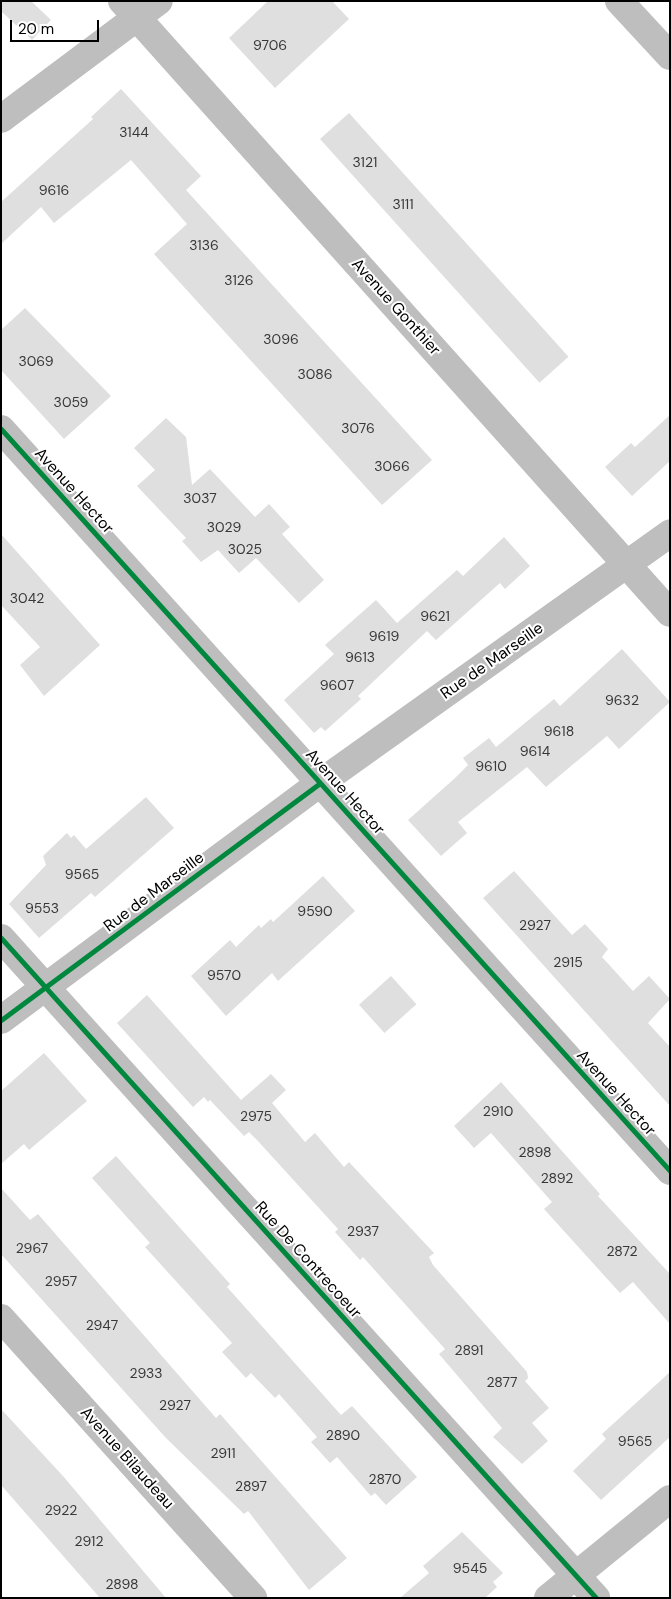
<!DOCTYPE html>
<style>
body{margin:0}
#map{position:relative;width:671px;height:1599px;overflow:hidden;background:#fff;font-family:"DM Sans",sans-serif}
div>[style]{position:absolute}
.building>*{inset:0;background:#dfdfdf;transform-origin:0 0}
.minor>*{height:28px;margin:-14px;padding:0 14px;transform-origin:14px;border-radius:14px;background:#bebebe}
.tertiary>*{height:28px;margin:-14px;padding:0 14px;transform-origin:14px;border-radius:14px;background:#bebebe}
.cycleway>*{height:5px;margin:-2.5px;padding:0 2.5px;transform-origin:2.5px;border-radius:2.5px;background:#00873e}
span{translate:-50% -50%;white-space:nowrap;text-align:center;line-height:1.15;-webkit-text-stroke:4px #fff;paint-order:stroke}
.number-label{font-size:14px;color:#383838}
.number-label span{-webkit-text-stroke-width:0}
.street-label{font-size:16px;color:#000}
.frame{position:absolute;inset:0;border:2px solid #000;pointer-events:none}
.scale{position:absolute;left:10px;top:20px;width:89px;height:22px;box-sizing:border-box;border:2px solid #000;border-top:0;padding-left:6px;font-size:15px;line-height:18px;white-space:nowrap;color:#000;-webkit-text-stroke:4px #fff;paint-order:stroke}
</style>
<div id="map">
<div class="building">
<i style="clip-path:polygon(1px 1px,31px 1px,51px 20px,32px 40px,1px 11px)"></i>
<i style="clip-path:polygon(268px 1px,332px 1px,349px 19px,275px 88px,229px 38px)"></i>
<i style="clip-path:polygon(121px 89px,201px 176px,186px 190px,432px 460px,382px 505px,154px 254px,187px 224px,131px 160px,54px 223px,41px 207px,1px 244px,1px 202px,93px 119px,91px 117px)"></i>
<i style="left:349px;top:113px;width:328px;height:39px;rotate:48deg"></i>
<i style="clip-path:polygon(25px 308px,111px 396px,64px 439px,1px 370px,1px 330px)"></i>
<i style="clip-path:polygon(670px 415px,670px 461px,632px 496px,605px 467px,631px 443px,635px 447px)"></i>
<i style="clip-path:polygon(166px 418px,186px 437px,192px 485px,210px 469px,255px 517px,269px 504px,290px 527px,282px 534px,324px 580px,299px 603px,256px 558px,239px 573px,218px 550px,201px 562px,182px 541px,186px 538px,137px 486px,155px 470px,134px 448px)"></i>
<i style="clip-path:polygon(1px 534px,100px 645px,44px 696px,20px 665px,40px 647px,1px 605px)"></i>
<i style="clip-path:polygon(504px 537px,530px 566px,505px 589px,500px 583px,436px 640px,427px 631px,358px 696px,361px 699px,325px 731px,321px 727px,314px 733px,284px 700px,334px 654px,325px 645px,376px 600px,397px 623px,457px 570px,463px 576px)"></i>
<i style="clip-path:polygon(622px 649px,670px 702px,619px 749px,607px 736px,546px 787px,527px 767px,458px 822px,467px 833px,441px 856px,408px 820px,455px 778px,468px 765px,463px 758px,489px 738px,496px 747px,554px 699px,560px 706px)"></i>
<i style="clip-path:polygon(146px 797px,174px 828px,95px 897px,91px 893px,39px 938px,9px 904px,46px 865px,43px 856px,67px 833px,71px 838px,74px 835px,86px 849px)"></i>
<i style="clip-path:polygon(514px 871px,572px 935px,585px 924px,608px 949px,602px 957px,633px 991px,649px 976px,670px 999px,648px 1023px,670px 1047px,670px 1106px,483px 898px)"></i>
<i style="clip-path:polygon(323px 876px,355px 911px,278px 981px,272px 973px,226px 1016px,191px 976px,230px 940px,236px 947px,259px 925px,261px 928px,271px 919px,273px 922px)"></i>
<i style="left:391px;top:976px;width:38px;height:43px;rotate:48deg"></i>
<i style="clip-path:polygon(147px 995px,241px 1100px,271px 1074px,286px 1090px,272px 1103px,305px 1142px,315px 1133px,344px 1167px,349px 1162px,434px 1253px,429px 1257px,433px 1265px,527px 1372px,528px 1378px,525px 1381px,549px 1408px,532px 1423px,548px 1441px,522px 1464px,493px 1437px,502px 1428px,439px 1354px,445px 1349px,363px 1257px,360px 1260px,335px 1232px,338px 1229px,257px 1140px,249px 1132px,244px 1136px,210px 1100px,208px 1102px,204px 1097px,193px 1107px,117px 1023px)"></i>
<i style="clip-path:polygon(44px 1053px,87px 1101px,29px 1150px,24px 1144px,1px 1164px,1px 1091px)"></i>
<i style="clip-path:polygon(501px 1082px,600px 1194px,598px 1196px,670px 1274px,670px 1324px,633px 1282px,620px 1293px,544px 1209px,552px 1202px,491px 1133px,474px 1148px,454px 1126px)"></i>
<i style="clip-path:polygon(116px 1156px,230px 1284px,227px 1287px,341px 1415px,352px 1406px,417px 1477px,386px 1505px,375px 1493px,371px 1496px,337px 1457px,330px 1463px,311px 1442px,317px 1437px,279px 1394px,275px 1398px,251px 1373px,246px 1378px,222px 1352px,232px 1343px,145px 1247px,150px 1243px,92px 1178px)"></i>
<i style="clip-path:polygon(1px 1188px,30px 1220px,38px 1214px,216px 1418px,220px 1414px,347px 1558px,309px 1590px,248px 1511px,244px 1514px,166px 1438px,1px 1254px)"></i>
<i style="clip-path:polygon(670px 1372px,670px 1437px,601px 1500px,573px 1471px,606px 1439px,602px 1434px)"></i>
<i style="clip-path:polygon(1px 1409px,63px 1476px,166px 1598px,100px 1598px,1px 1485px)"></i>
<i style="clip-path:polygon(462px 1532px,503px 1573px,493px 1582px,497px 1587px,485px 1598px,400px 1598px,429px 1573px,423px 1566px)"></i>
</div>
<div class="minor">
<i style="left:122px;top:1px;width:821px;rotate:48.16deg"></i>
<i style="left:1px;top:119px;width:197px;rotate:-36.8deg"></i>
<i style="left:1px;top:429px;width:999px;rotate:47.96deg"></i>
<i style="left:1px;top:938px;width:889px;rotate:47.96deg"></i>
<i style="left:1px;top:1020px;width:397px;rotate:-36.6deg"></i>
<i style="left:320px;top:783px;width:430px;rotate:-35.5deg"></i>
<i style="left:1px;top:1318px;width:377px;rotate:48deg"></i>
<i style="left:548px;top:1598px;width:157px;rotate:-39.1deg"></i>
</div>
<div class="tertiary">
<i style="left:619px;top:1px;width:75px;rotate:47.2deg"></i>
</div>
<div class="cycleway">
<i style="left:1px;top:429px;width:999px;rotate:47.96deg"></i>
<i style="left:1px;top:938px;width:889px;rotate:47.96deg"></i>
<i style="left:1px;top:1020px;width:397px;rotate:-36.6deg"></i>
</div>
<div class="number-label">
<span style="left:270px;top:45px">9706</span>
<span style="left:134px;top:132px">3144</span>
<span style="left:365px;top:162px">3121</span>
<span style="left:54px;top:190px">9616</span>
<span style="left:403px;top:204px">3111</span>
<span style="left:204px;top:245px">3136</span>
<span style="left:239px;top:280px">3126</span>
<span style="left:281px;top:339px">3096</span>
<span style="left:36px;top:361px">3069</span>
<span style="left:315px;top:374px">3086</span>
<span style="left:71px;top:402px">3059</span>
<span style="left:358px;top:428px">3076</span>
<span style="left:392px;top:466px">3066</span>
<span style="left:200px;top:498px">3037</span>
<span style="left:224px;top:527px">3029</span>
<span style="left:245px;top:549px">3025</span>
<span style="left:27px;top:598px">3042</span>
<span style="left:435px;top:616px">9621</span>
<span style="left:384px;top:636px">9619</span>
<span style="left:360px;top:657px">9613</span>
<span style="left:337px;top:685px">9607</span>
<span style="left:622px;top:700px">9632</span>
<span style="left:559px;top:731px">9618</span>
<span style="left:535px;top:751px">9614</span>
<span style="left:491px;top:766px">9610</span>
<span style="left:82px;top:874px">9565</span>
<span style="left:42px;top:908px">9553</span>
<span style="left:315px;top:911px">9590</span>
<span style="left:535px;top:925px">2927</span>
<span style="left:568px;top:962px">2915</span>
<span style="left:224px;top:975px">9570</span>
<span style="left:498px;top:1111px">2910</span>
<span style="left:256px;top:1116px">2975</span>
<span style="left:535px;top:1152px">2898</span>
<span style="left:557px;top:1178px">2892</span>
<span style="left:363px;top:1231px">2937</span>
<span style="left:32px;top:1248px">2967</span>
<span style="left:622px;top:1251px">2872</span>
<span style="left:61px;top:1281px">2957</span>
<span style="left:102px;top:1325px">2947</span>
<span style="left:469px;top:1350px">2891</span>
<span style="left:146px;top:1373px">2933</span>
<span style="left:502px;top:1382px">2877</span>
<span style="left:175px;top:1405px">2927</span>
<span style="left:343px;top:1435px">2890</span>
<span style="left:635px;top:1441px">9565</span>
<span style="left:223px;top:1453px">2911</span>
<span style="left:385px;top:1479px">2870</span>
<span style="left:251px;top:1486px">2897</span>
<span style="left:61px;top:1510px">2922</span>
<span style="left:89px;top:1541px">2912</span>
<span style="left:470px;top:1568px">9545</span>
<span style="left:122px;top:1584px">2898</span>
</div>
<div class="street-label">
<span style="left:396px;top:307px;rotate:48deg">Avenue Gonthier</span>
<span style="left:74px;top:491px;rotate:48deg">Avenue Hector</span>
<span style="left:492px;top:661px;rotate:-35deg">Rue de Marseille</span>
<span style="left:345px;top:792px;rotate:48deg">Avenue Hector</span>
<span style="left:154px;top:892px;rotate:-37deg">Rue de Marseille</span>
<span style="left:616px;top:1093px;rotate:48deg">Avenue Hector</span>
<span style="left:308px;top:1260px;rotate:48deg">Rue De Contrecoeur</span>
<span style="left:127px;top:1458px;rotate:48deg">Avenue Bilaudeau</span>
</div>
<div class="frame"></div>
<div class="scale">20 m</div>
</div>
